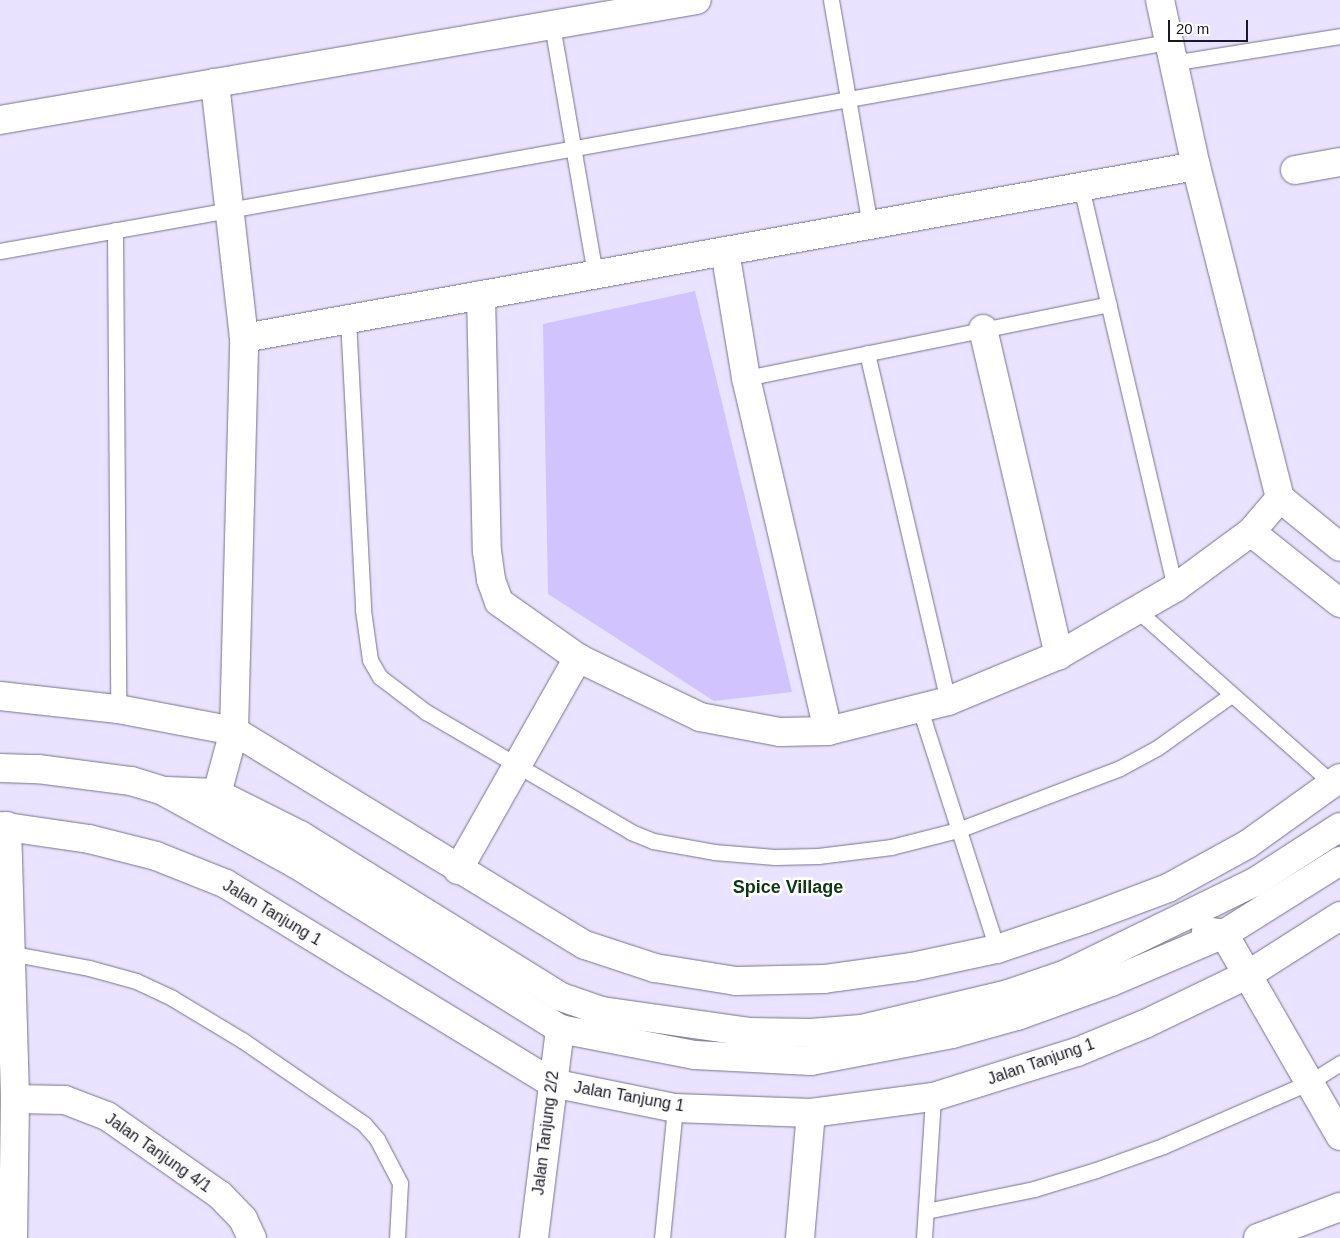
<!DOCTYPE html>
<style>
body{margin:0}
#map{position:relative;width:1340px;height:1238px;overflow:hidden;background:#e9e3ff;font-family:Arial,sans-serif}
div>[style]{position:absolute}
.green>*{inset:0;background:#d1c4fe}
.roads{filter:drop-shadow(0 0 1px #78738c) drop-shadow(0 0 1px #78738c)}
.lane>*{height:15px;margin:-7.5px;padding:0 7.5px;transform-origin:7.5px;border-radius:7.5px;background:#fff}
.street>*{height:28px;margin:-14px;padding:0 14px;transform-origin:14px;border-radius:14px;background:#fff}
span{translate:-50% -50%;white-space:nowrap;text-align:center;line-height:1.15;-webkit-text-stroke:5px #fff;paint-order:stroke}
.street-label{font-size:16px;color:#1a1822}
.neighbourhood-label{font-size:18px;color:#0d3812;font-weight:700}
.scale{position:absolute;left:1168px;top:20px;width:80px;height:22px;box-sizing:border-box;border:2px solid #1a1822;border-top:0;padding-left:6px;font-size:15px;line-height:18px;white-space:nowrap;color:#1a1822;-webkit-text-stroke:4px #fff;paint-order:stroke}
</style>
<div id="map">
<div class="green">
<i style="clip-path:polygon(695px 291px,792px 692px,714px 701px,548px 594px,543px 324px)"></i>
</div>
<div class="roads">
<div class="lane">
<i style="left:831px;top:0;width:228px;rotate:80.2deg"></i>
<i style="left:552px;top:25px;width:253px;rotate:80.2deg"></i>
<i style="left:1172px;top:63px;width:170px;rotate:-9.1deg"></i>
<i style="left:1081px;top:187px;width:412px;rotate:76.8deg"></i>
<i style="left:115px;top:230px;width:479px;rotate:89.6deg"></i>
<i style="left:0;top:251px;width:1187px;rotate:-10.15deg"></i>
<i style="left:348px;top:319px;width:291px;rotate:87deg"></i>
<i style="left:363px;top:610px;width:50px;rotate:82deg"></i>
<i style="left:370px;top:660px;width:20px;rotate:60deg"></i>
<i style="left:380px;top:677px;width:58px;rotate:37.3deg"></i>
<i style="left:426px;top:712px;width:238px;rotate:30.3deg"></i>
<i style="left:631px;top:832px;width:24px;rotate:22deg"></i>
<i style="left:653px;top:841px;width:62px;rotate:10.2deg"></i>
<i style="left:714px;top:852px;width:61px;rotate:4.7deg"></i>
<i style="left:775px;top:857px;width:43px;rotate:-1.3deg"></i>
<i style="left:818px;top:856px;width:74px;rotate:-7deg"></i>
<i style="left:891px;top:847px;width:69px;rotate:-14.2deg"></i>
<i style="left:958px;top:830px;width:173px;rotate:-20.9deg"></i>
<i style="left:1120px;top:768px;width:42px;rotate:-28.4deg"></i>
<i style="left:1157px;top:748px;width:91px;rotate:-35.6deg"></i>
<i style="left:867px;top:353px;width:357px;rotate:76.9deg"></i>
<i style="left:746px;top:378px;width:370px;rotate:-11.5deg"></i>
<i style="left:1137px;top:610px;width:262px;rotate:41.6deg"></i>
<i style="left:920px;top:709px;width:252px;rotate:72.2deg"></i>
<i style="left:9px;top:953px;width:81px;rotate:10.6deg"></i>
<i style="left:89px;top:968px;width:49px;rotate:15.5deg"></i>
<i style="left:136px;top:981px;width:40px;rotate:25deg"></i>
<i style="left:172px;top:998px;width:82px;rotate:31deg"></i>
<i style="left:242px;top:1040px;width:148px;rotate:34.5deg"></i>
<i style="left:364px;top:1124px;width:20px;rotate:49deg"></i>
<i style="left:377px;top:1139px;width:50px;rotate:62.4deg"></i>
<i style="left:400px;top:1183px;width:55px;rotate:93.1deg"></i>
<i style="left:926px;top:1211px;width:110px;rotate:-11.5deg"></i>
<i style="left:1034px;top:1189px;width:65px;rotate:-17deg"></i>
<i style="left:1096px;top:1170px;width:71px;rotate:-19.7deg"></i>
<i style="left:1163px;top:1146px;width:160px;rotate:-23.5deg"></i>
<i style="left:1310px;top:1082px;width:36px;rotate:-32deg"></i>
<i style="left:662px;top:1238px;width:131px;rotate:-84.3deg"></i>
<i style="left:924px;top:1238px;width:141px;rotate:-86.3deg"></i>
</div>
<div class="street">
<i style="left:1160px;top:0;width:170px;rotate:77.8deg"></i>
<i style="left:1196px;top:166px;width:342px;rotate:75.8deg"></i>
<i style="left:1280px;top:498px;width:77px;rotate:39.2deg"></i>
<i style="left:0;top:120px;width:707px;rotate:-9.77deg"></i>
<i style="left:1295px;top:170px;width:46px;rotate:-10.1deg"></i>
<i style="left:725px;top:251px;width:129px;rotate:80.6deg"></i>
<i style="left:746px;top:378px;width:362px;rotate:76.9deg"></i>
<i style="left:481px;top:295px;width:256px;rotate:88.7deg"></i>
<i style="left:487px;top:551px;width:29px;rotate:82deg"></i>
<i style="left:491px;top:580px;width:23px;rotate:70deg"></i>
<i style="left:499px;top:602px;width:97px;rotate:35.3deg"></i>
<i style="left:578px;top:658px;width:136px;rotate:25.8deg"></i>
<i style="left:700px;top:717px;width:81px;rotate:10.6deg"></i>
<i style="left:780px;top:732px;width:48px;rotate:-1.2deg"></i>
<i style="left:828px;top:731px;width:124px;rotate:-14deg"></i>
<i style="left:948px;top:701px;width:120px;rotate:-22.5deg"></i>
<i style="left:1059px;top:655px;width:134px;rotate:-30deg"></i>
<i style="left:1175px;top:588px;width:94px;rotate:-36.4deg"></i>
<i style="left:1251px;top:532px;width:45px;rotate:-49.5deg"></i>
<i style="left:983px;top:329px;width:335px;rotate:76.9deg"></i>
<i style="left:244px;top:338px;width:967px;rotate:-10.24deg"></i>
<i style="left:1251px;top:532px;width:114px;rotate:38.6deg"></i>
<i style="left:0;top:696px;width:119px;rotate:6.3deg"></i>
<i style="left:118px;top:709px;width:118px;rotate:10.7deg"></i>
<i style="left:234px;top:731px;width:411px;rotate:31.4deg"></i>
<i style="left:585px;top:945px;width:74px;rotate:18.2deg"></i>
<i style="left:655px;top:968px;width:82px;rotate:9.1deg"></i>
<i style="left:736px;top:981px;width:88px;rotate:-1.3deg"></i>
<i style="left:824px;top:979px;width:89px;rotate:-7.8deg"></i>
<i style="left:912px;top:967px;width:87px;rotate:-12deg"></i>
<i style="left:997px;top:949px;width:94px;rotate:-18.6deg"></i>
<i style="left:1086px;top:919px;width:88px;rotate:-20.7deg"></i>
<i style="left:1168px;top:888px;width:91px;rotate:-28.8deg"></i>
<i style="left:1248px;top:844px;width:113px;rotate:-35.7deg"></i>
<i style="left:0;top:768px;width:38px;rotate:2deg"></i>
<i style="left:38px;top:769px;width:94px;rotate:7.4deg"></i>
<i style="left:131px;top:781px;width:34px;rotate:17deg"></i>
<i style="left:163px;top:791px;width:152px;rotate:28.8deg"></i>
<i style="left:296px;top:864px;width:311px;rotate:32deg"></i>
<i style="left:560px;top:1029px;width:137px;rotate:10.9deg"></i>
<i style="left:695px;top:1055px;width:116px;rotate:3deg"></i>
<i style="left:811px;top:1061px;width:144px;rotate:-10.8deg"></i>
<i style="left:952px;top:1034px;width:67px;rotate:-15.5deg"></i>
<i style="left:1017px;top:1016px;width:100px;rotate:-19.9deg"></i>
<i style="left:1111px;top:982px;width:123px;rotate:-23deg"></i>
<i style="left:1224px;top:934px;width:137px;rotate:-32.2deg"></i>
<i style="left:167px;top:791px;width:49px;rotate:2.3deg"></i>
<i style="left:216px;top:793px;width:94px;rotate:26.6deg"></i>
<i style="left:300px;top:835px;width:307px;rotate:31.8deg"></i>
<i style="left:561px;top:997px;width:43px;rotate:18.9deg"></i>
<i style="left:602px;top:1011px;width:148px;rotate:8.1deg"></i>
<i style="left:749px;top:1032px;width:62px;rotate:0.9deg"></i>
<i style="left:811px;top:1033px;width:50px;rotate:-4.6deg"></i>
<i style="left:861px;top:1029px;width:151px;rotate:-13.4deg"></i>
<i style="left:1008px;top:994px;width:61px;rotate:-19deg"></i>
<i style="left:1066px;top:974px;width:210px;rotate:-26deg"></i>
<i style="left:1255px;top:882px;width:101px;rotate:-32.9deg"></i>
<i style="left:212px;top:812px;width:84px;rotate:-74.8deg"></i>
<i style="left:234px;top:731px;width:393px;rotate:-88.5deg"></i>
<i style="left:244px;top:338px;width:257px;rotate:-96.5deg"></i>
<i style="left:0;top:826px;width:90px;rotate:8.3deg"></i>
<i style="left:89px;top:839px;width:69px;rotate:14.2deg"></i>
<i style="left:156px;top:856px;width:75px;rotate:21.8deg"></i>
<i style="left:226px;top:884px;width:382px;rotate:31.4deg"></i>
<i style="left:552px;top:1083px;width:126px;rotate:11.5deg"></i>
<i style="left:675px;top:1108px;width:136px;rotate:2.1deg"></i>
<i style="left:811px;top:1113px;width:123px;rotate:-7.5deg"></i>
<i style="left:933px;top:1097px;width:151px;rotate:-17.4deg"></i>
<i style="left:1077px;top:1052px;width:74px;rotate:-22.4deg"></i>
<i style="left:1145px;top:1024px;width:115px;rotate:-25.7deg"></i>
<i style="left:1249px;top:974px;width:108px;rotate:-32.5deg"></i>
<i style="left:7px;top:826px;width:273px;rotate:88.3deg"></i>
<i style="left:15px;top:1099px;width:139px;rotate:90.8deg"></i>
<i style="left:458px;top:870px;width:244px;rotate:-60.5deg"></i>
<i style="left:1206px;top:931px;width:18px;rotate:9deg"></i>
<i style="left:1224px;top:934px;width:233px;rotate:60.1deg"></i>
<i style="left:15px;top:1099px;width:50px;rotate:1.1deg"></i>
<i style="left:65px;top:1100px;width:45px;rotate:20.9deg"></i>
<i style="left:107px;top:1116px;width:138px;rotate:35deg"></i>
<i style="left:220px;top:1195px;width:33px;rotate:46deg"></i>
<i style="left:243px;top:1219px;width:21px;rotate:65deg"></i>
<i style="left:534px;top:1238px;width:211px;rotate:-82.9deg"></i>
<i style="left:800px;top:1238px;width:125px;rotate:-85deg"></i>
<i style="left:1258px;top:1238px;width:88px;rotate:-20.7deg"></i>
</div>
</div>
<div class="street-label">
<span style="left:272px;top:913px;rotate:31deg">Jalan Tanjung 1</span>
<span style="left:1041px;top:1062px;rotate:-19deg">Jalan Tanjung 1</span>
<span style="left:629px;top:1097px;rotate:10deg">Jalan Tanjung 1</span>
<span style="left:546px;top:1133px;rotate:-83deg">Jalan Tanjung 2/2</span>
<span style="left:158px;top:1153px;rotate:35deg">Jalan Tanjung 4/1</span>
</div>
<div class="neighbourhood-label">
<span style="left:788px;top:887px">Spice Village</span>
</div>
<div class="scale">20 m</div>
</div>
